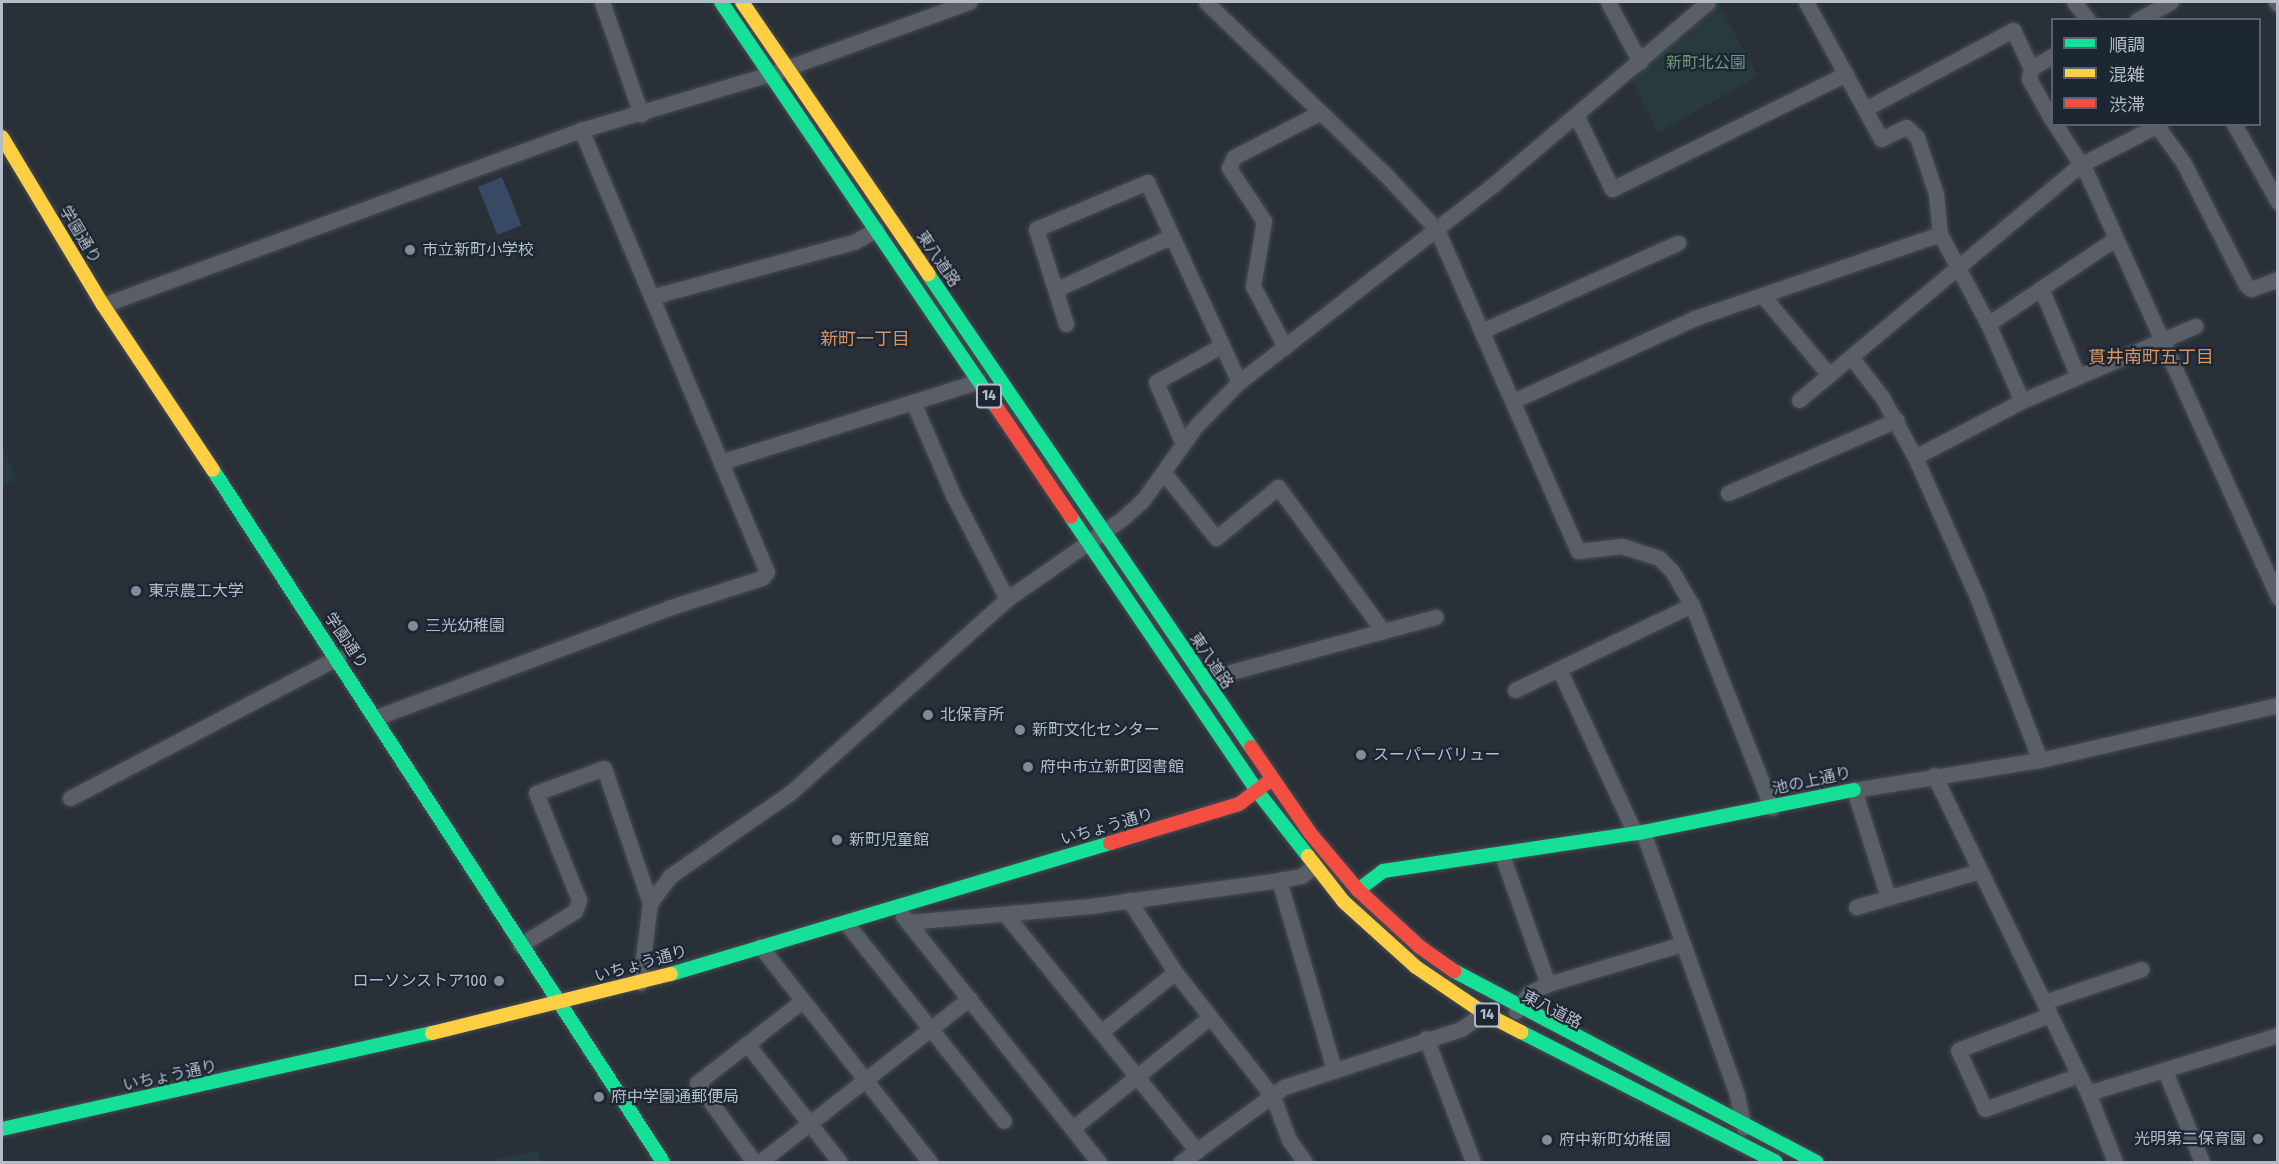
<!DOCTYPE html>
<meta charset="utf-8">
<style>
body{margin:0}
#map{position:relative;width:2279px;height:1164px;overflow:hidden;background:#2a3038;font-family:"Fira Sans Condensed","Noto Sans JP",sans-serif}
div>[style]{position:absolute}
.green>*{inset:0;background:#273a3e}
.water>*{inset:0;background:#384963;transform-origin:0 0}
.roads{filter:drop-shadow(0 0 2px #484c53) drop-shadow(0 0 2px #484c53)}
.street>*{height:15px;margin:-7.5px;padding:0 7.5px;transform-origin:7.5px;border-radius:7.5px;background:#5a5e66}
.fast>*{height:14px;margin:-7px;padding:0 7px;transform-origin:7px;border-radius:7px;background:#16e098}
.slow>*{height:14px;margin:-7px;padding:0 7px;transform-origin:7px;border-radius:7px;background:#ffcf43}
.jam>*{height:14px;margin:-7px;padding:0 7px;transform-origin:7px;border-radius:7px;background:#f24e42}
.dots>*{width:16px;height:16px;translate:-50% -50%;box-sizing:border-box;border:3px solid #1d2633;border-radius:50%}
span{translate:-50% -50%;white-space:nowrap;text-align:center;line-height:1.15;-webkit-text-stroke:4.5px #1d2633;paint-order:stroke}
.shield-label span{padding:2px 4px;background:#1d2633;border:2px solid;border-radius:4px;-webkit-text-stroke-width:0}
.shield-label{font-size:15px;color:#b4bcc9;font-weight:700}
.park-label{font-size:16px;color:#6b9a76}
.street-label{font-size:16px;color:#b4bcc9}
.poi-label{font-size:16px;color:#b4bcc9}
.left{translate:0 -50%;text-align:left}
.right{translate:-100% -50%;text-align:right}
.neighbourhood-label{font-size:18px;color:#d59563}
.frame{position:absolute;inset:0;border:3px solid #b4bcc9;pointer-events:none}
.legend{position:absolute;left:2051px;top:18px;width:210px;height:108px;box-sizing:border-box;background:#1d2633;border:2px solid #59626f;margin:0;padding:8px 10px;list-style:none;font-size:18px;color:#b4bcc9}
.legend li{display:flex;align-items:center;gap:12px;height:30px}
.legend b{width:30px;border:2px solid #59626f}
</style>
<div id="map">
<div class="green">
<i style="clip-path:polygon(1718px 3px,1758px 76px,1658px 133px,1631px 80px)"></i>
<i style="clip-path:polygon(2px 447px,17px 479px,2px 486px)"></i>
<i style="clip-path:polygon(538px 1150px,540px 1162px,497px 1162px,496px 1159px)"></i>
</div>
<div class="water">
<i style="left:502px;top:177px;width:52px;height:26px;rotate:68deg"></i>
</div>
<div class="roads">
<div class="street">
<i style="left:602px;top:2px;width:119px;rotate:70.8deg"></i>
<i style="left:1206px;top:2px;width:248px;rotate:43.9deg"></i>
<i style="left:1385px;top:174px;width:76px;rotate:47.1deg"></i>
<i style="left:1437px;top:230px;width:351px;rotate:66.3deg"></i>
<i style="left:1578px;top:551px;width:44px;rotate:-6.5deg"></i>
<i style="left:1622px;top:546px;width:39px;rotate:18deg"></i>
<i style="left:1659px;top:558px;width:18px;rotate:45deg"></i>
<i style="left:1672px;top:571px;width:39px;rotate:60deg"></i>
<i style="left:1692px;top:605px;width:218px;rotate:68.5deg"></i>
<i style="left:1608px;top:2px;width:68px;rotate:61.9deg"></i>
<i style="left:1806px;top:2px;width:156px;rotate:61.3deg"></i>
<i style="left:1881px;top:139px;width:28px;rotate:-26deg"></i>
<i style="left:1906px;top:127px;width:15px;rotate:42deg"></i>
<i style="left:1917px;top:137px;width:60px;rotate:71.6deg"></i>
<i style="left:1936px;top:194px;width:40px;rotate:84.3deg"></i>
<i style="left:1940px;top:234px;width:102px;rotate:61.9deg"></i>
<i style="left:1988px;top:324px;width:84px;rotate:66.2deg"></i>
<i style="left:2074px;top:2px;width:23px;rotate:52deg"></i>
<i style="left:2276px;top:2px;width:3px;rotate:45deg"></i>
<i style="left:2137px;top:20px;width:38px;rotate:-28deg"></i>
<i style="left:2052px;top:56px;width:24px;rotate:150deg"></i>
<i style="left:2031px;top:68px;width:11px;rotate:100deg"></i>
<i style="left:2029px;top:79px;width:47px;rotate:60.7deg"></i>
<i style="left:1865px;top:109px;width:168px;rotate:-28.1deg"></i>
<i style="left:2013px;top:30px;width:42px;rotate:64.7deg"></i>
<i style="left:1577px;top:117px;width:80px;rotate:64.1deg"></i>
<i style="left:1612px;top:189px;width:261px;rotate:-26.2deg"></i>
<i style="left:2055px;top:124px;width:59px;rotate:57.4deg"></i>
<i style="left:2087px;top:174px;width:465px;rotate:65.7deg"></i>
<i style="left:2234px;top:124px;width:90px;rotate:60.6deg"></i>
<i style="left:2157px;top:126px;width:44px;rotate:54.2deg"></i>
<i style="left:2183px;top:162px;width:138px;rotate:62.9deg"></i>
<i style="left:2246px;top:285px;width:6px;rotate:39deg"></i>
<i style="left:2251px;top:289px;width:29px;rotate:-20deg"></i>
<i style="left:2041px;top:288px;width:96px;rotate:67.4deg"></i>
<i style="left:1057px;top:289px;width:124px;rotate:-24.7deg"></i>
<i style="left:1763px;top:296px;width:103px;rotate:50.1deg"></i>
<i style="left:651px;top:297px;width:210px;rotate:-15.2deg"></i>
<i style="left:854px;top:242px;width:26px;rotate:-29deg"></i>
<i style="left:103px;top:305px;width:509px;rotate:-20.11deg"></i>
<i style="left:581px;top:130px;width:197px;rotate:-16.5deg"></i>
<i style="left:770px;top:74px;width:212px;rotate:-19.9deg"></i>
<i style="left:1066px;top:324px;width:100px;rotate:-107.5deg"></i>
<i style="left:1036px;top:229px;width:121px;rotate:-22.9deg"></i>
<i style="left:1147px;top:182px;width:220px;rotate:65.3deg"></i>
<i style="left:1988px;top:324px;width:153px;rotate:-33.8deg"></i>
<i style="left:1484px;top:330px;width:213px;rotate:-24.2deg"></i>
<i style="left:1285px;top:347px;width:69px;rotate:-117.7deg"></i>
<i style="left:1253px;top:286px;width:66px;rotate:-80.4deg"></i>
<i style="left:1264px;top:221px;width:64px;rotate:-123.4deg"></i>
<i style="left:1229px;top:168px;width:12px;rotate:-66deg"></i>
<i style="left:1234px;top:157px;width:96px;rotate:-27.4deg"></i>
<i style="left:1851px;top:357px;width:51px;rotate:52.2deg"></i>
<i style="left:1882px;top:397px;width:68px;rotate:61.2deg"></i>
<i style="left:1799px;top:400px;width:366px;rotate:-39.9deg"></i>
<i style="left:2080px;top:165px;width:90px;rotate:-27.1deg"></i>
<i style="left:1513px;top:401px;width:200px;rotate:-24.5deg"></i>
<i style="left:1695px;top:318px;width:259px;rotate:-18.9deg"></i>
<i style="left:913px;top:402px;width:101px;rotate:66.7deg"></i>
<i style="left:953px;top:495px;width:117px;rotate:62.6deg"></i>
<i style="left:1183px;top:444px;width:68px;rotate:-113.5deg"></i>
<i style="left:1156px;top:382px;width:74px;rotate:-29deg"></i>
<i style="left:721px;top:462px;width:270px;rotate:-17.4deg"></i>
<i style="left:1164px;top:473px;width:83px;rotate:51.3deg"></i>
<i style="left:1216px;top:538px;width:80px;rotate:-39.4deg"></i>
<i style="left:1278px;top:487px;width:178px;rotate:53.9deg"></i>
<i style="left:1728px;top:493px;width:184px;rotate:-23.4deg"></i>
<i style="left:1560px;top:671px;width:179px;rotate:65.2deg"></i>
<i style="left:1209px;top:687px;width:23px;rotate:-38deg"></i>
<i style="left:1227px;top:673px;width:216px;rotate:-15deg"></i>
<i style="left:1515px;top:690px;width:196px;rotate:-25.7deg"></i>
<i style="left:377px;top:717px;width:311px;rotate:-20.5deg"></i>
<i style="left:668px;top:608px;width:99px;rotate:-17.7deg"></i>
<i style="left:762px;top:578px;width:8px;rotate:-50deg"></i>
<i style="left:767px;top:572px;width:480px;rotate:-112.8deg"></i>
<i style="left:2040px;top:760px;width:173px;rotate:-111.1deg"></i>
<i style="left:1978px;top:599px;width:155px;rotate:-113.9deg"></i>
<i style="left:1915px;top:457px;width:121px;rotate:-27.6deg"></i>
<i style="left:2022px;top:401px;width:189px;rotate:-23.4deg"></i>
<i style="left:1934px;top:775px;width:353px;rotate:64.2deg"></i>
<i style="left:2088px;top:1093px;width:74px;rotate:68.6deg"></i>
<i style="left:70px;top:798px;width:303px;rotate:-27.7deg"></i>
<i style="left:1643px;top:832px;width:279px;rotate:70.3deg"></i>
<i style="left:1737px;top:1095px;width:33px;rotate:78deg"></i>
<i style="left:1502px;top:855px;width:137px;rotate:70.4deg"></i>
<i style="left:1279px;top:880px;width:197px;rotate:73.8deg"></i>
<i style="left:1888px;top:897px;width:112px;rotate:-107.6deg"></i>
<i style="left:1854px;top:790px;width:188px;rotate:-9.2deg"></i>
<i style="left:2040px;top:760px;width:244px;rotate:-13deg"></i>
<i style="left:1129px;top:900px;width:85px;rotate:57.4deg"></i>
<i style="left:1175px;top:972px;width:159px;rotate:51.9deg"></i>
<i style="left:1273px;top:1097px;width:46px;rotate:69.6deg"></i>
<i style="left:1289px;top:1140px;width:27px;rotate:54deg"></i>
<i style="left:1856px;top:907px;width:129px;rotate:-16.2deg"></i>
<i style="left:1006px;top:915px;width:304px;rotate:51deg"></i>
<i style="left:903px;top:916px;width:315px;rotate:51.5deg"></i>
<i style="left:908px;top:922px;width:183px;rotate:-5deg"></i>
<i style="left:1090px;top:906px;width:191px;rotate:-7.8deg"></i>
<i style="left:1279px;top:880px;width:22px;rotate:-10deg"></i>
<i style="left:1301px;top:876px;width:16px;rotate:-35deg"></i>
<i style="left:846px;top:923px;width:253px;rotate:51.4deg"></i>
<i style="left:520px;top:945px;width:65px;rotate:-31.7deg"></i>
<i style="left:575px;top:911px;width:12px;rotate:-70deg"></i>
<i style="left:579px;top:900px;width:115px;rotate:-111.9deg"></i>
<i style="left:536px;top:793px;width:72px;rotate:-20.2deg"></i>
<i style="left:604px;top:768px;width:143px;rotate:71.2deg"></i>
<i style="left:760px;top:946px;width:275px;rotate:51.8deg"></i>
<i style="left:640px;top:983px;width:81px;rotate:-82.9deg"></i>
<i style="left:650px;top:903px;width:34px;rotate:-53deg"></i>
<i style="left:670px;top:876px;width:146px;rotate:-34.7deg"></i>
<i style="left:790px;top:793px;width:291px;rotate:-41.8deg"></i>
<i style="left:1007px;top:599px;width:141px;rotate:-34.9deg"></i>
<i style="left:1123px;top:518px;width:27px;rotate:-42deg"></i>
<i style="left:1143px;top:500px;width:91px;rotate:-54.4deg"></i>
<i style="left:1196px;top:426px;width:62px;rotate:-45.7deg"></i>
<i style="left:1239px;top:382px;width:321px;rotate:-37.8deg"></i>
<i style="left:1493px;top:185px;width:282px;rotate:-40.4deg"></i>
<i style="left:2044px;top:1002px;width:103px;rotate:-18.6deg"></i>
<i style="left:1516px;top:1011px;width:22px;rotate:-54deg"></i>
<i style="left:1529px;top:993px;width:21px;rotate:-25deg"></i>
<i style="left:1548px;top:984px;width:140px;rotate:-16.6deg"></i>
<i style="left:2050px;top:1015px;width:98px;rotate:159.2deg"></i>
<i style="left:1958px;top:1050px;width:65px;rotate:65.4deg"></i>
<i style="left:1985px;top:1109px;width:100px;rotate:-19.9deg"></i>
<i style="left:1101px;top:1032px;width:95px;rotate:-39deg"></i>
<i style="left:1426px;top:1038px;width:133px;rotate:69.2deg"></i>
<i style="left:747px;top:1044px;width:150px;rotate:51.8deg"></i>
<i style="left:2165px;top:1071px;width:98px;rotate:67.9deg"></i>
<i style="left:2088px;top:1093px;width:199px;rotate:-17deg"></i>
<i style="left:1073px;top:1128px;width:176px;rotate:-39deg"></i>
<i style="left:754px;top:1162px;width:97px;rotate:-125.8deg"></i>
<i style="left:697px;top:1083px;width:133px;rotate:-38deg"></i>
<i style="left:760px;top:1162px;width:266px;rotate:-38deg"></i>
<i style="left:1181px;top:1162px;width:127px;rotate:-36.1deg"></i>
<i style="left:1284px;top:1087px;width:186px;rotate:-18.1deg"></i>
<i style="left:1461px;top:1029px;width:28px;rotate:-35deg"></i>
</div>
<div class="fast">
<i style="left:721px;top:2px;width:487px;rotate:55.8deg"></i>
<i style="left:928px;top:274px;width:573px;rotate:55.67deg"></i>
<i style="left:213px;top:470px;width:825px;rotate:56.96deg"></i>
<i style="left:1071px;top:517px;width:331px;rotate:55.8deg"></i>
<i style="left:1257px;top:791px;width:83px;rotate:51.9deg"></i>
<i style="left:1358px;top:890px;width:31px;rotate:-37deg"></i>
<i style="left:1383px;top:871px;width:263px;rotate:-8.5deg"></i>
<i style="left:1643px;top:832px;width:215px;rotate:-11.3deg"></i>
<i style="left:1454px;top:971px;width:410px;rotate:27.8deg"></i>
<i style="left:671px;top:974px;width:458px;rotate:-16.6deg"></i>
<i style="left:1521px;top:1032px;width:286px;rotate:27deg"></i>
<i style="left:2px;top:1129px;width:441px;rotate:-12.6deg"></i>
</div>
<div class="slow">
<i style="left:742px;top:2px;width:330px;rotate:55.6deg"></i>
<i style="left:2px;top:137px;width:196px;rotate:59deg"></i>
<i style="left:103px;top:305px;width:198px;rotate:56.3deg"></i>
<i style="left:1308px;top:856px;width:58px;rotate:52deg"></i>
<i style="left:1344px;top:902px;width:97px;rotate:42.1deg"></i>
<i style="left:1416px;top:967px;width:82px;rotate:34.1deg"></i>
<i style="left:1484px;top:1013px;width:42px;rotate:27.2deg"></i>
<i style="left:432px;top:1033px;width:246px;rotate:-13.9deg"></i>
</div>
<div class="jam">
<i style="left:995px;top:405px;width:135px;rotate:55.8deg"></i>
<i style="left:1251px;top:747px;width:104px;rotate:55.5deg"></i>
<i style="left:1310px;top:833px;width:75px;rotate:49.9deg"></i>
<i style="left:1358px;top:890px;width:84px;rotate:42.6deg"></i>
<i style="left:1420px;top:947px;width:42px;rotate:35.2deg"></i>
<i style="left:1110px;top:843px;width:135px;rotate:-16.8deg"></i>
<i style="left:1239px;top:804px;width:39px;rotate:-37deg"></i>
</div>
</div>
<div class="dots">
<i style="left:410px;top:250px;background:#848b96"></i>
<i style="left:136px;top:591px;background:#848b96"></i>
<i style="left:413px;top:626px;background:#848b96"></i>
<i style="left:928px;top:715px;background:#848b96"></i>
<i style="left:1020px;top:730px;background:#848b96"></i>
<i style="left:1361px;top:755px;background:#848b96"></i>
<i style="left:1028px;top:767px;background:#848b96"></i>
<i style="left:837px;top:840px;background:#848b96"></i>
<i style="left:499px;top:981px;background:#848b96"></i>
<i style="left:599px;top:1097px;background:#848b96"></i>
<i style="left:2258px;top:1139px;background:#848b96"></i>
<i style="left:1547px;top:1140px;background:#848b96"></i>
</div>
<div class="shield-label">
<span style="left:989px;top:396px">14</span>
<span style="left:1487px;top:1015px">14</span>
</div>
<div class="park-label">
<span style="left:1706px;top:63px">新町北公園</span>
</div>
<div class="street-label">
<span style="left:80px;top:235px;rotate:59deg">学園通り</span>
<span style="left:938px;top:259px;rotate:56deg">東八道路</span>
<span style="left:346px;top:641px;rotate:56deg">学園通り</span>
<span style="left:1211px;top:661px;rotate:56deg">東八道路</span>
<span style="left:1812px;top:781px;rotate:-12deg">池の上通り</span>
<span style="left:1107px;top:827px;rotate:-16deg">いちょう通り</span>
<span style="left:641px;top:964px;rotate:-16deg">いちょう通り</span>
<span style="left:1552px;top:1010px;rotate:27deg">東八道路</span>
<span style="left:170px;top:1076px;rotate:-12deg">いちょう通り</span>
</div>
<div class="poi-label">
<span class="left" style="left:422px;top:250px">市立新町小学校</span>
<span class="left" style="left:148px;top:591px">東京農工大学</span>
<span class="left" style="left:425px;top:626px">三光幼稚園</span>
<span class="left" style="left:940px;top:715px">北保育所</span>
<span class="left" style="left:1032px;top:730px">新町文化センター</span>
<span class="left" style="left:1373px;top:755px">スーパーバリュー</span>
<span class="left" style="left:1040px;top:767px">府中市立新町図書館</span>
<span class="left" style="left:849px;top:840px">新町児童館</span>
<span class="right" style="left:487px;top:981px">ローソンストア100</span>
<span class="left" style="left:611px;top:1097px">府中学園通郵便局</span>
<span class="right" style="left:2246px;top:1139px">光明第二保育園</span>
<span class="left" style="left:1559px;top:1140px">府中新町幼稚園</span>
</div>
<div class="neighbourhood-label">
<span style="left:865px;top:339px">新町一丁目</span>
<span style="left:2151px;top:357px">貫井南町五丁目</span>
</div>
<div class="frame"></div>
<ul class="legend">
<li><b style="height:8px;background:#16e098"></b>順調</li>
<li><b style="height:8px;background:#ffcf43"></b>混雑</li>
<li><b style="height:8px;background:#f24e42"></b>渋滞</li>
</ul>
</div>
